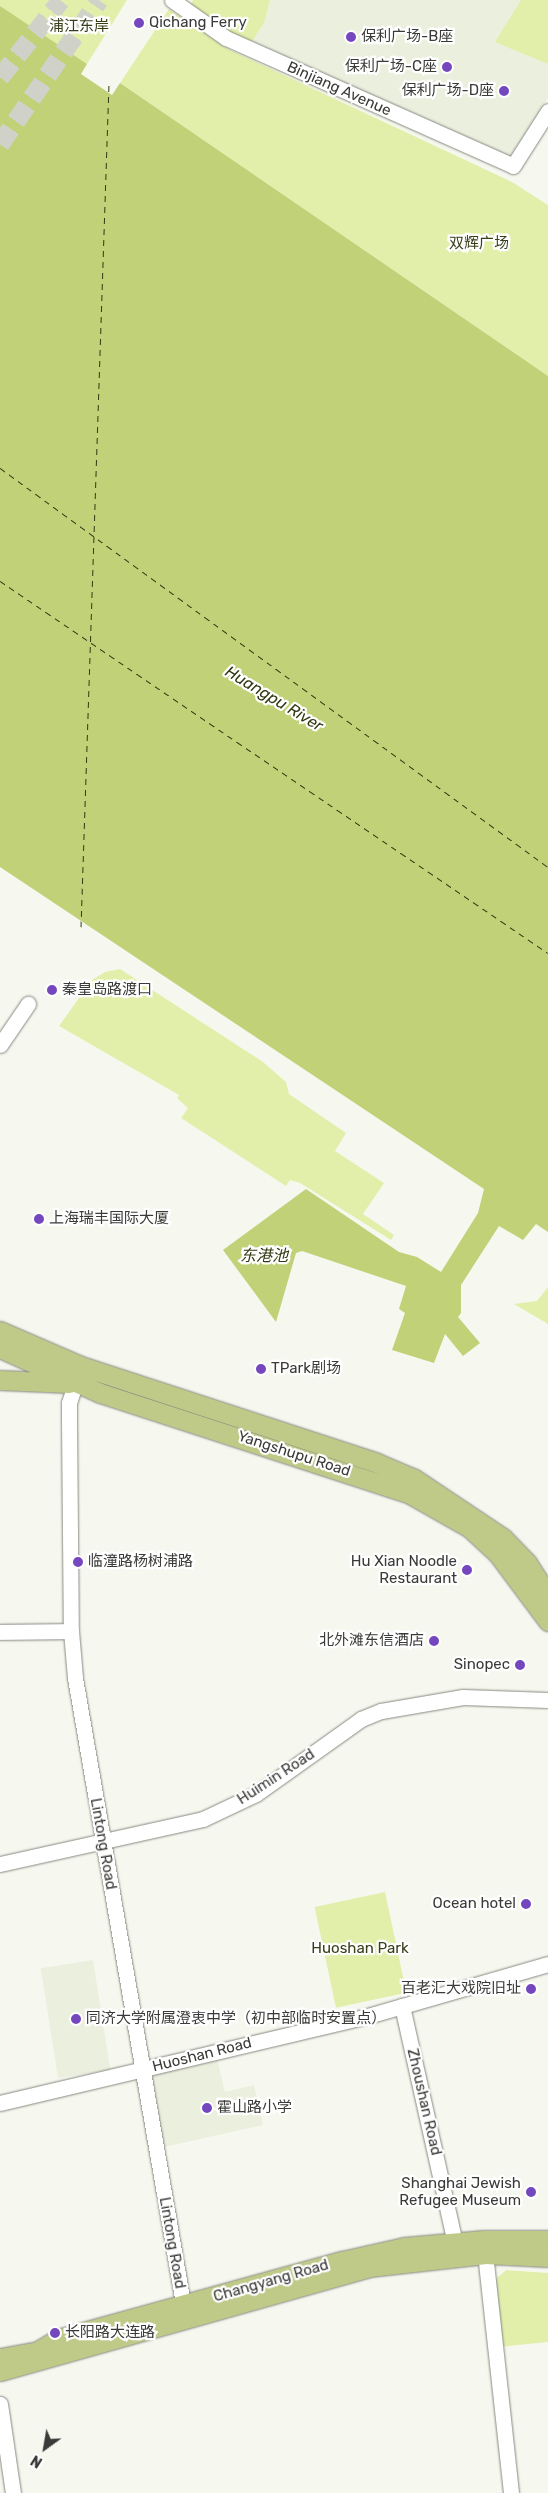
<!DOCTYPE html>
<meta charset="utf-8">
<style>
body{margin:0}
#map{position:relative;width:548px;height:2493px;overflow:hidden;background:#f6f8ef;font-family:Rubik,"Noto Sans SC",sans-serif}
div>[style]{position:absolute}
.built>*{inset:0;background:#ebefde;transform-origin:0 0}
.green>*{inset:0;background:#e1efab;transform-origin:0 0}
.water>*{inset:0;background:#c1d177}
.ferry>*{height:1px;margin-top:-0.5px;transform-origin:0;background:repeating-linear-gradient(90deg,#323812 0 6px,transparent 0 11px)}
.major-tunnel>*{height:19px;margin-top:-9.5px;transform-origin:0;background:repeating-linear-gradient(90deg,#d0d2ca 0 19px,transparent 0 28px)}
.roads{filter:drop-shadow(0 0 1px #878981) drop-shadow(0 0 1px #878981)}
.minor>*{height:15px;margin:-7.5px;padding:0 7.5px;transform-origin:7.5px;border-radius:7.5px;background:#fff}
.major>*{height:19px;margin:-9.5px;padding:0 9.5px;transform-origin:9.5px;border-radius:9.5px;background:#bfc988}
.dots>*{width:14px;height:14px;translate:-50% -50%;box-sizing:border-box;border:2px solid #fff;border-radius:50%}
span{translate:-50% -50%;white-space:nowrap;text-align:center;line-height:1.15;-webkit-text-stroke:4.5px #fff;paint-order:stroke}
.poi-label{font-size:15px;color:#3a3b38}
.left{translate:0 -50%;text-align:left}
.right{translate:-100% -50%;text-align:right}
.park-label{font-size:15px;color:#373e18}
.street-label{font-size:15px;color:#3a3b38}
.water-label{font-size:16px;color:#323812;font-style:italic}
.north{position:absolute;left:20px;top:2423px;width:50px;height:50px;-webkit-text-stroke:4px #fff;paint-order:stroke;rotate:212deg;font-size:14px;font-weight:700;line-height:20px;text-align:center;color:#3a3b38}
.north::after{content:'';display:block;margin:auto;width:18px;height:22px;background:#3a3b38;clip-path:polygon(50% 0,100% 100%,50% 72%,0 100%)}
</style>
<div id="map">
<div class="built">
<i style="clip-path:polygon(270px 0,548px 0,548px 98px,511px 158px,252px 42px,265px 21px)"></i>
<i style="left:93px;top:1960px;width:111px;height:53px;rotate:81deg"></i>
<i style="clip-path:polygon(217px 2059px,225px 2092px,254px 2085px,263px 2125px,164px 2147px,148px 2075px)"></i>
</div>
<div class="green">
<i style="clip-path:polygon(0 0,127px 0,87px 64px,20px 21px,0 6px)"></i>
<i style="clip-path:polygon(193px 0,270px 0,265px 21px,252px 42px,231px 33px,190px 6px)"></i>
<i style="clip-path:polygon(521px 0,548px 0,548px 64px,495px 42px)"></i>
<i style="clip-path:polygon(169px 9px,226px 48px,512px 182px,548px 205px,548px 376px,120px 83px)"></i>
<i style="clip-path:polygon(120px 969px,263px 1062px,286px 1082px,289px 1094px,346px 1133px,335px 1151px,384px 1183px,363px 1214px,394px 1235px,391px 1240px,300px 1183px,290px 1180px,286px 1186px,181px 1118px,188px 1108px,177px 1098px,179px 1095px,59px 1026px,92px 980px,105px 972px)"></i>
<i style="clip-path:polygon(548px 1287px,548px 1324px,514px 1304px,537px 1301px)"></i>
<i style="left:385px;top:1892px;width:103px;height:72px;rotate:78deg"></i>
<i style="clip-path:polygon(506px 2270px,548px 2273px,548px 2342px,499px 2347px,495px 2287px,497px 2278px)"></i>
</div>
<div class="water">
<i style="clip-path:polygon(0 6px,87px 64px,81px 74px,112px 95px,120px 83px,548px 376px,548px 1232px,536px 1224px,523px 1240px,499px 1226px,461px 1285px,461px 1313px,458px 1317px,480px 1343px,463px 1356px,445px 1334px,434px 1363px,392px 1350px,405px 1313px,399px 1309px,406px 1286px,302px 1251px,296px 1253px,276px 1322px,223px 1250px,306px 1189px,399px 1252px,417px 1257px,441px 1272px,478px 1213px,484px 1189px,0 867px)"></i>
</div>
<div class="ferry">
<i style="left:0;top:468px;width:678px;rotate:36.06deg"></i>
<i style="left:0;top:581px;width:662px;rotate:34.17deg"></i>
<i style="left:81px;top:927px;width:843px;rotate:-88.1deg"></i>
</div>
<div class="major-tunnel">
<i style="left:0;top:77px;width:98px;rotate:-51.6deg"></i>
<i style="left:0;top:144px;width:175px;rotate:-55.5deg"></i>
</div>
<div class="roads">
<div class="minor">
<i style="left:172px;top:0;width:66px;rotate:35.1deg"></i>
<i style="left:226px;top:38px;width:314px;rotate:24deg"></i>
<i style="left:513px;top:166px;width:65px;rotate:-57.5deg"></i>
<i style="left:0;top:1045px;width:50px;rotate:-55.7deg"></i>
<i style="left:79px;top:1372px;width:33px;rotate:108deg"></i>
<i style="left:69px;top:1403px;width:16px;rotate:90deg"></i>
<i style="left:69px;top:1419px;width:212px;rotate:89.5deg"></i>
<i style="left:71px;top:1631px;width:47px;rotate:85.1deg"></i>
<i style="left:75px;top:1678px;width:646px;rotate:80.2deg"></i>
<i style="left:0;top:1632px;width:71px;rotate:-0.8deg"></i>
<i style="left:0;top:1864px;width:208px;rotate:-12.5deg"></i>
<i style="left:203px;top:1819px;width:59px;rotate:-25.3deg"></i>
<i style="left:256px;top:1794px;width:129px;rotate:-35.5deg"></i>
<i style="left:361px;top:1719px;width:22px;rotate:-22deg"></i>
<i style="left:381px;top:1711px;width:83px;rotate:-9.7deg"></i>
<i style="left:463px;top:1697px;width:85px;rotate:2deg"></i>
<i style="left:402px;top:2006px;width:252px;rotate:77.4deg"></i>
<i style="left:0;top:2103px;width:378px;rotate:-13.3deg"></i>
<i style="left:368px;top:2016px;width:187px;rotate:-16.1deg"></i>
<i style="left:484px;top:2244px;width:250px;rotate:83.8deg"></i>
<i style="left:0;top:2404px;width:90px;rotate:81.7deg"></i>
</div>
<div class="major">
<i style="left:0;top:1331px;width:88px;rotate:23.4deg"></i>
<i style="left:81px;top:1366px;width:311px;rotate:18.1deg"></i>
<i style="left:377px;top:1463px;width:39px;rotate:23deg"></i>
<i style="left:413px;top:1478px;width:108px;rotate:33.7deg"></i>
<i style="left:503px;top:1538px;width:35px;rotate:46deg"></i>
<i style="left:527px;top:1563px;width:38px;rotate:57deg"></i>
<i style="left:0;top:1348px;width:110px;rotate:24.2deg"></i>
<i style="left:100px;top:1393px;width:326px;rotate:18deg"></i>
<i style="left:410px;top:1494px;width:69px;rotate:29.5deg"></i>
<i style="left:470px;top:1528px;width:38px;rotate:43deg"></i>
<i style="left:498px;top:1554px;width:84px;rotate:53.3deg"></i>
<i style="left:0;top:1380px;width:69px;rotate:2.5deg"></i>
<i style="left:0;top:2358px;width:39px;rotate:-10deg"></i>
<i style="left:38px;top:2351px;width:23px;rotate:-31deg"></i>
<i style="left:58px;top:2339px;width:295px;rotate:-15.4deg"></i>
<i style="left:342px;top:2261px;width:64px;rotate:-12.7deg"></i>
<i style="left:404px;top:2247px;width:80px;rotate:-5deg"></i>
<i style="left:484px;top:2240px;width:64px"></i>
<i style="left:0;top:2371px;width:383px;rotate:-15.7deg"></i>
<i style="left:369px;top:2267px;width:117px;rotate:-6.4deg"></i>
<i style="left:485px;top:2254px;width:63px;rotate:2.7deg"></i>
</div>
</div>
<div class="dots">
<i style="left:139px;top:23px;background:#7547bf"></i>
<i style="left:351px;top:37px;background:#7547bf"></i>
<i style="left:447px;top:67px;background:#7547bf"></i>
<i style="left:504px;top:91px;background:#7547bf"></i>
<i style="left:52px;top:990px;background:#7547bf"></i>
<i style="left:39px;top:1219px;background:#7547bf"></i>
<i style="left:261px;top:1369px;background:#7547bf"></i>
<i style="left:78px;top:1562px;background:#7547bf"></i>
<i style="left:467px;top:1570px;background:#7547bf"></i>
<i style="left:434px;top:1641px;background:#7547bf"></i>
<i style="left:520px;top:1665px;background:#7547bf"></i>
<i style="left:526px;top:1904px;background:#7547bf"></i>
<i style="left:531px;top:1989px;background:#7547bf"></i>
<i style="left:76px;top:2019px;background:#7547bf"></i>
<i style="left:207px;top:2108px;background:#7547bf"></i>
<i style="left:531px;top:2192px;background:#7547bf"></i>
<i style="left:55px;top:2333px;background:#7547bf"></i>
</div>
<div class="poi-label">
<span class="left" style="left:149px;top:23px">Qichang Ferry</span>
<span class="left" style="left:361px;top:37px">保利广场-B座</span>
<span class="right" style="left:437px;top:67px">保利广场-C座</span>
<span class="right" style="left:494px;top:91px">保利广场-D座</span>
<span class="left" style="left:62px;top:990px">秦皇岛路渡口</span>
<span class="left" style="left:49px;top:1219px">上海瑞丰国际大厦</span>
<span class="left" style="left:271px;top:1369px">TPark剧场</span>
<span class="right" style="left:457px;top:1570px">Hu Xian Noodle<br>Restaurant</span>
<span class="left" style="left:88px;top:1562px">临潼路杨树浦路</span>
<span class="right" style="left:424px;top:1641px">北外滩东信酒店</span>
<span class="right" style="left:510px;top:1665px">Sinopec</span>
<span class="right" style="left:516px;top:1904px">Ocean hotel</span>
<span class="right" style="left:521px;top:1989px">百老汇大戏院旧址</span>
<span class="left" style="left:86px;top:2019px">同济大学附属澄衷中学（初中部临时安置点）</span>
<span class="left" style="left:217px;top:2108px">霍山路小学</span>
<span class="right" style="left:521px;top:2192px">Shanghai Jewish<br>Refugee Museum</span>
<span class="left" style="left:65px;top:2333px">长阳路大连路</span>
</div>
<div class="park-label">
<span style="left:79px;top:27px">浦江东岸</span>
<span style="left:479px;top:244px">双辉广场</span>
<span style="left:360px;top:1949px">Huoshan Park</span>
</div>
<div class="street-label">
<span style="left:339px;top:89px;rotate:24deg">Binjiang Avenue</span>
<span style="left:294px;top:1454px;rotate:18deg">Yangshupu Road</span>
<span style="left:276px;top:1777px;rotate:-33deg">Huimin Road</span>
<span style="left:103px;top:1844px;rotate:80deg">Lintong Road</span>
<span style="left:202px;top:2055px;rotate:-14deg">Huoshan Road</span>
<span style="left:424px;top:2102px;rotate:77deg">Zhoushan Road</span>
<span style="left:172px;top:2243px;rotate:80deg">Lintong Road</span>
<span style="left:271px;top:2281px;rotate:-16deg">Changyang Road</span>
</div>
<div class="water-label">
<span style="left:274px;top:699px;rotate:31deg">Huangpu River</span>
<span style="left:264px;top:1256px">东港池</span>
</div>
<div class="north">N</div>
</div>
